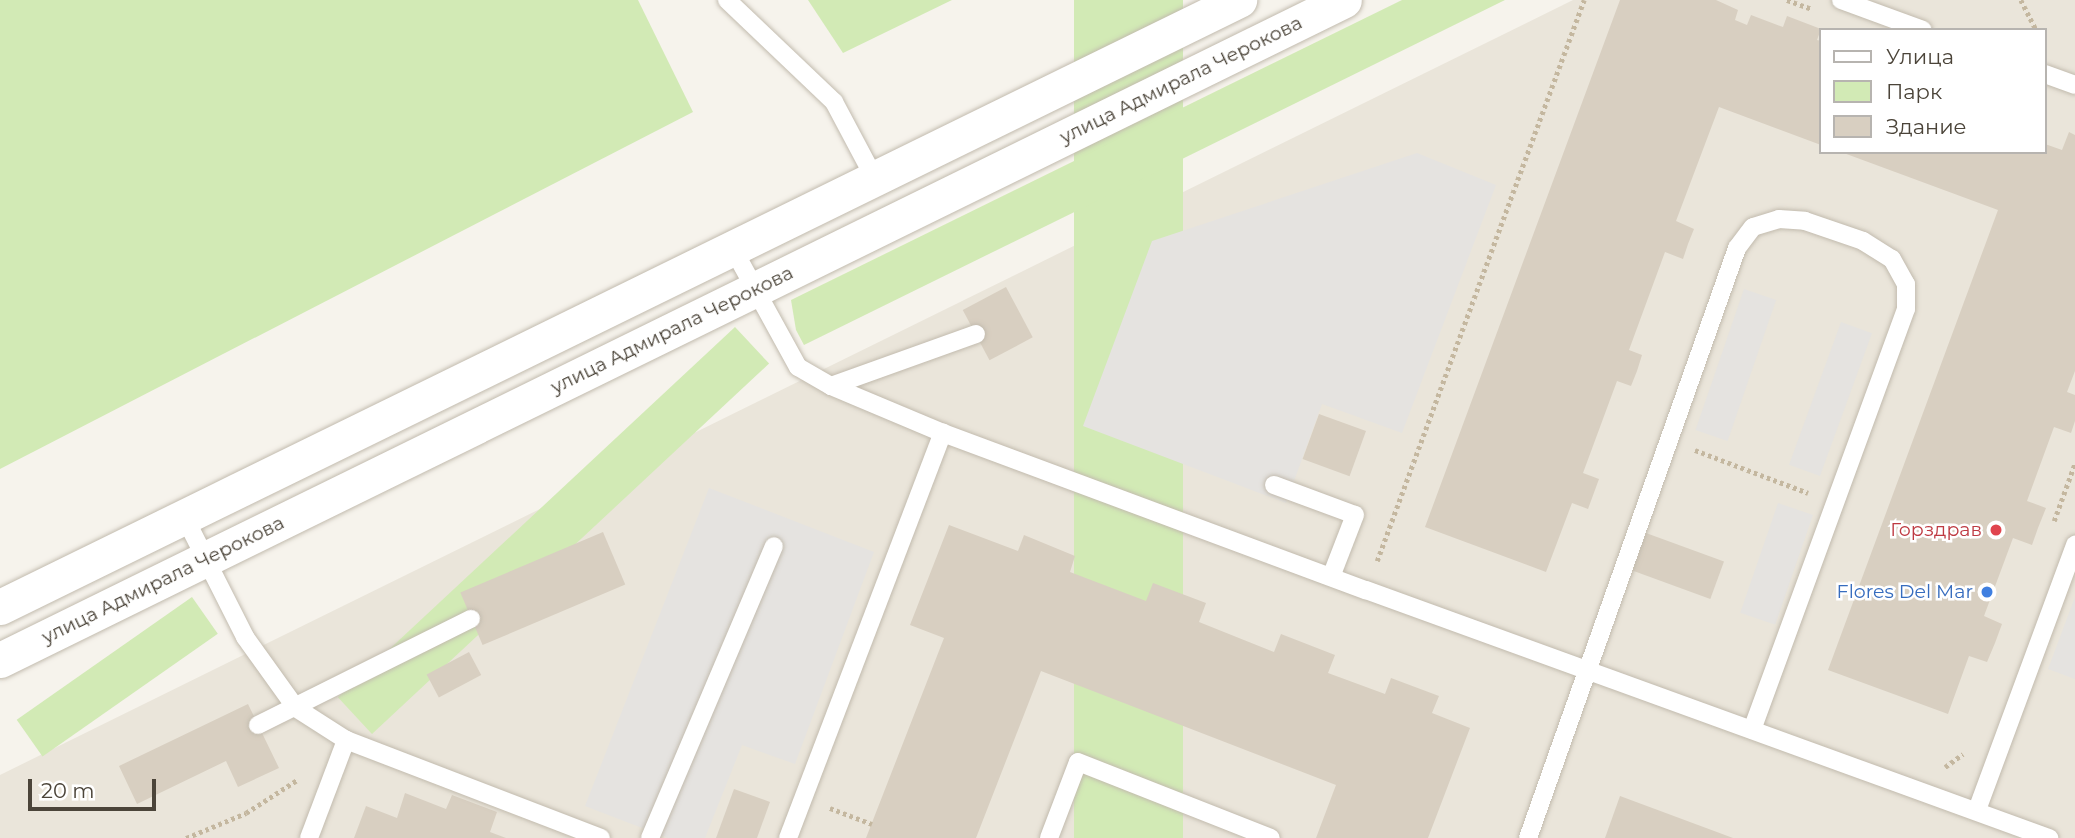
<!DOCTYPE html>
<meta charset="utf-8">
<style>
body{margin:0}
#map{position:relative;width:2075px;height:838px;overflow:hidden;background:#f6f3ec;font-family:Montserrat,sans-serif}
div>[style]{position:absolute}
.residential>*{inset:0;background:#eae5da}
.green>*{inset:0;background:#d2eab5;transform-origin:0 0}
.parking>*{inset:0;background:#e5e3e0;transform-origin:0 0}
.building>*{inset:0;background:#d8cfc1;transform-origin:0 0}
.path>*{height:4.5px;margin-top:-2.25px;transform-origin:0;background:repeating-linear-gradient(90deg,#c4b79f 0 3.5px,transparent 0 7px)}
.roads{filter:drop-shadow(0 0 2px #c2bbae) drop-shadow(0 0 2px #c2bbae)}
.service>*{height:18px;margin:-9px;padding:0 9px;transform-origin:9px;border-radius:9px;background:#fff}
.minor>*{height:35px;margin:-17.5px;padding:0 17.5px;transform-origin:17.5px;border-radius:17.5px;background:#fff}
.dots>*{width:19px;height:19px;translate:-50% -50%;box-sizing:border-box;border:4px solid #fff;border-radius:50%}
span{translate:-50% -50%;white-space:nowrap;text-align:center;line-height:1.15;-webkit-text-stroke:5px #fff;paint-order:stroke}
.street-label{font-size:19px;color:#4b4439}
.health-label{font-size:19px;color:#be3a42}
.right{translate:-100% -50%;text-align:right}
.shop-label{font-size:19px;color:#366cbe}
.legend{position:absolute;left:1819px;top:28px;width:228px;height:126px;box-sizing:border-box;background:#fff;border:2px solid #b7b4b0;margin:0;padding:9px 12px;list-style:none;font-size:21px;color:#4b4439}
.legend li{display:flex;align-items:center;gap:14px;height:35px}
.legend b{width:35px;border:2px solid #b7b4b0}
.scale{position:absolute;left:28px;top:779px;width:128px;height:32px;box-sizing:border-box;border:4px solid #4b4439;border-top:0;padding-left:9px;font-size:21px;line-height:24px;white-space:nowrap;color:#4b4439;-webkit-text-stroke:5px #fff;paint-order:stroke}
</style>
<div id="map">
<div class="residential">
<i style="clip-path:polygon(evenodd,1573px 0,2075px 0,2075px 838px,0 838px,0 775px,1573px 0,1821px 30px,2045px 30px,2045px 152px,1821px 152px,1821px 30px)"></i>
</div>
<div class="green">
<i style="clip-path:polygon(0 0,638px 0,693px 112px,0 469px)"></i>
<i style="clip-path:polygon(808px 0,952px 0,843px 53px)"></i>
<i style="left:1074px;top:0;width:109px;height:1197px"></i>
<i style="clip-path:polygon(1402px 0,1505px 0,804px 345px,796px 330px,791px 300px)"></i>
<i style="left:735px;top:327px;width:50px;height:543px;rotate:47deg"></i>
<i style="left:192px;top:597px;width:45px;height:214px;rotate:55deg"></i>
</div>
<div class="parking">
<i style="clip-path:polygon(1417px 153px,1496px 185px,1402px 433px,1322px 404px,1286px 503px,1083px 426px,1152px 241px)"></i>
<i style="left:1744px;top:289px;width:34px;height:149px;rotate:19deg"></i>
<i style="left:1841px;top:322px;width:33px;height:152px;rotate:20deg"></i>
<i style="clip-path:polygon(709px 488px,874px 552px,795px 764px,742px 745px,705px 838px,668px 838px,585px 806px)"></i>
<i style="left:1778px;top:503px;width:37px;height:116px;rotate:19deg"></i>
<i style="clip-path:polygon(2075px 597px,2075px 679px,2048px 669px)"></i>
</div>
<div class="building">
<i style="clip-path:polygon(1620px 0,1716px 0,1738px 10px,1735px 20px,1747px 25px,1751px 15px,1783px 27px,1787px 16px,1821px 29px,1817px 40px,1821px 41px,1821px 145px,1719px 107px,1676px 221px,1694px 229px,1688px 244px,1683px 259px,1665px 252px,1629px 350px,1642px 355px,1637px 371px,1631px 386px,1617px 381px,1583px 473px,1599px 479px,1588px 509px,1572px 503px,1546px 572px,1425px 527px)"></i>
<i style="clip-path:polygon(2069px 132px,2075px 135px,2075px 371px,2067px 392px,2075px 395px,2075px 421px,2071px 433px,2054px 427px,2027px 501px,2046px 508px,2038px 528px,2032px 545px,2013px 538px,1984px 616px,2002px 624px,1995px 643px,1987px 662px,1969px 656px,1948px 714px,1828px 670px,1998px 210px,1841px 152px,2045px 152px,2045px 144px,2062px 150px)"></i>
<i style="left:1006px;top:287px;width:57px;height:49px;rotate:62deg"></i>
<i style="left:1319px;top:414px;width:50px;height:48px;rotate:20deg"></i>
<i style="clip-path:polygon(949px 525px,1018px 551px,1024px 535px,1075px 556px,1070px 572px,1146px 601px,1153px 583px,1206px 603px,1199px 622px,1274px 652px,1281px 634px,1335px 655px,1328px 673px,1385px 694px,1391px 678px,1439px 696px,1432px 713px,1470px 728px,1428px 838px,1316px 838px,1336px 785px,1041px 671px,976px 838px,866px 838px,944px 638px,910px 625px)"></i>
<i style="left:603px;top:532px;width:57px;height:155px;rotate:67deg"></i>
<i style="left:1646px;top:533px;width:83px;height:40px;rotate:20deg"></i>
<i style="left:469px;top:652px;width:26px;height:48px;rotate:62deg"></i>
<i style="clip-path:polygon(248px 704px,279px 768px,238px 787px,226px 761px,137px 804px,119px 766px)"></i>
<i style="clip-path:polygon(734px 789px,770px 802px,757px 838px,716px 838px)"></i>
<i style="clip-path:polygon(405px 793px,446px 809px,452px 795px,497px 812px,490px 832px,506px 838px,354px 838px,366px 806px,397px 818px)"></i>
<i style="clip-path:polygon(1620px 796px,1733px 838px,1605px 838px)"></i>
</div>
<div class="path">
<i style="left:1787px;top:0;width:27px;rotate:20deg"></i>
<i style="left:2021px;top:0;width:34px;rotate:63deg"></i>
<i style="left:1695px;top:450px;width:121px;rotate:20.8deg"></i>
<i style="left:2054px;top:521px;width:62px;rotate:-70.1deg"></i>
<i style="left:1377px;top:561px;width:598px;rotate:-69.75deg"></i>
<i style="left:1945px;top:767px;width:22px;rotate:-36deg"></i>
<i style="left:830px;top:808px;width:45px;rotate:20.9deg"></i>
<i style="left:186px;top:838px;width:65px;rotate:-22.6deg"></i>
<i style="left:246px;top:813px;width:61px;rotate:-32.9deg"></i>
</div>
<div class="roads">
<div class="service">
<i style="left:727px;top:0;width:148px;rotate:43.6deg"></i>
<i style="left:834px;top:102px;width:87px;rotate:62deg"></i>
<i style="left:1841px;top:0;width:87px;rotate:20.1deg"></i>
<i style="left:2045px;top:74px;width:32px;rotate:20deg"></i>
<i style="left:732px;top:247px;width:137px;rotate:61.2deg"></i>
<i style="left:798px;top:367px;width:38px;rotate:30deg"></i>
<i style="left:831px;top:386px;width:121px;rotate:22.8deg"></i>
<i style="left:943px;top:433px;width:451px;rotate:20.4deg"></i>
<i style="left:1366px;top:590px;width:727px;rotate:19.96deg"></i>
<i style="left:831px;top:386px;width:154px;rotate:-19.7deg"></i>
<i style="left:1274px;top:485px;width:86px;rotate:20.3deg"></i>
<i style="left:1355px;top:515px;width:66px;rotate:111.2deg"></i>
<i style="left:184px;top:516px;width:136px;rotate:63.2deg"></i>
<i style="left:245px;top:637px;width:87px;rotate:54.3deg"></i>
<i style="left:296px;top:708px;width:59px;rotate:32.6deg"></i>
<i style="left:346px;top:740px;width:273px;rotate:21deg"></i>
<i style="left:258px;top:725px;width:238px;rotate:-26.5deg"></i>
<i style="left:1977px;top:810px;width:283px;rotate:-69.7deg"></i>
<i style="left:309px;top:838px;width:105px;rotate:-69.3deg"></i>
<i style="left:650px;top:838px;width:317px;rotate:-67deg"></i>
<i style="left:788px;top:838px;width:434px;rotate:-69.1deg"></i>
<i style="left:1049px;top:838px;width:81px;rotate:-69.1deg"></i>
<i style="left:1078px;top:762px;width:207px;rotate:21.5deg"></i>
<i style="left:1528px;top:838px;width:626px;rotate:-70.49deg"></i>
<i style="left:1737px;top:248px;width:26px;rotate:-53deg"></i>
<i style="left:1753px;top:227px;width:27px;rotate:-17deg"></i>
<i style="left:1779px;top:219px;width:26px;rotate:4deg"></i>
<i style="left:1805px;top:221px;width:61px;rotate:19deg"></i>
<i style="left:1863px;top:241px;width:34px;rotate:32deg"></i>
<i style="left:1892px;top:259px;width:29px;rotate:61deg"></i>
<i style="left:1906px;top:284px;width:25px;rotate:90deg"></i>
<i style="left:1906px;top:309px;width:448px;rotate:110.1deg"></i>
</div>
<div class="minor">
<i style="left:0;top:607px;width:1380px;rotate:-26.1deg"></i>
<i style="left:0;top:660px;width:1497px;rotate:-26.15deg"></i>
</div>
</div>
<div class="dots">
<i style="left:1996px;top:530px;background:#e0444e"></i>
<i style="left:1987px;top:592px;background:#3f7fe0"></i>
</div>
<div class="street-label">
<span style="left:1181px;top:80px;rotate:-26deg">улица Адмирала Черокова</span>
<span style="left:672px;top:330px;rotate:-26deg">улица Адмирала Черокова</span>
<span style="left:163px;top:580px;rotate:-26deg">улица Адмирала Черокова</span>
</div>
<div class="health-label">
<span class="right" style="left:1982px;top:530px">Горздрав</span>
</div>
<div class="shop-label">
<span class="right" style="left:1973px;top:592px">Flores Del Mar</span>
</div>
<ul class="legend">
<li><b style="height:9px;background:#fff"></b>Улица</li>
<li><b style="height:19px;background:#d2eab5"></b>Парк</li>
<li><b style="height:19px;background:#d8cfc1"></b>Здание</li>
</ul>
<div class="scale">20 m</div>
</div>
